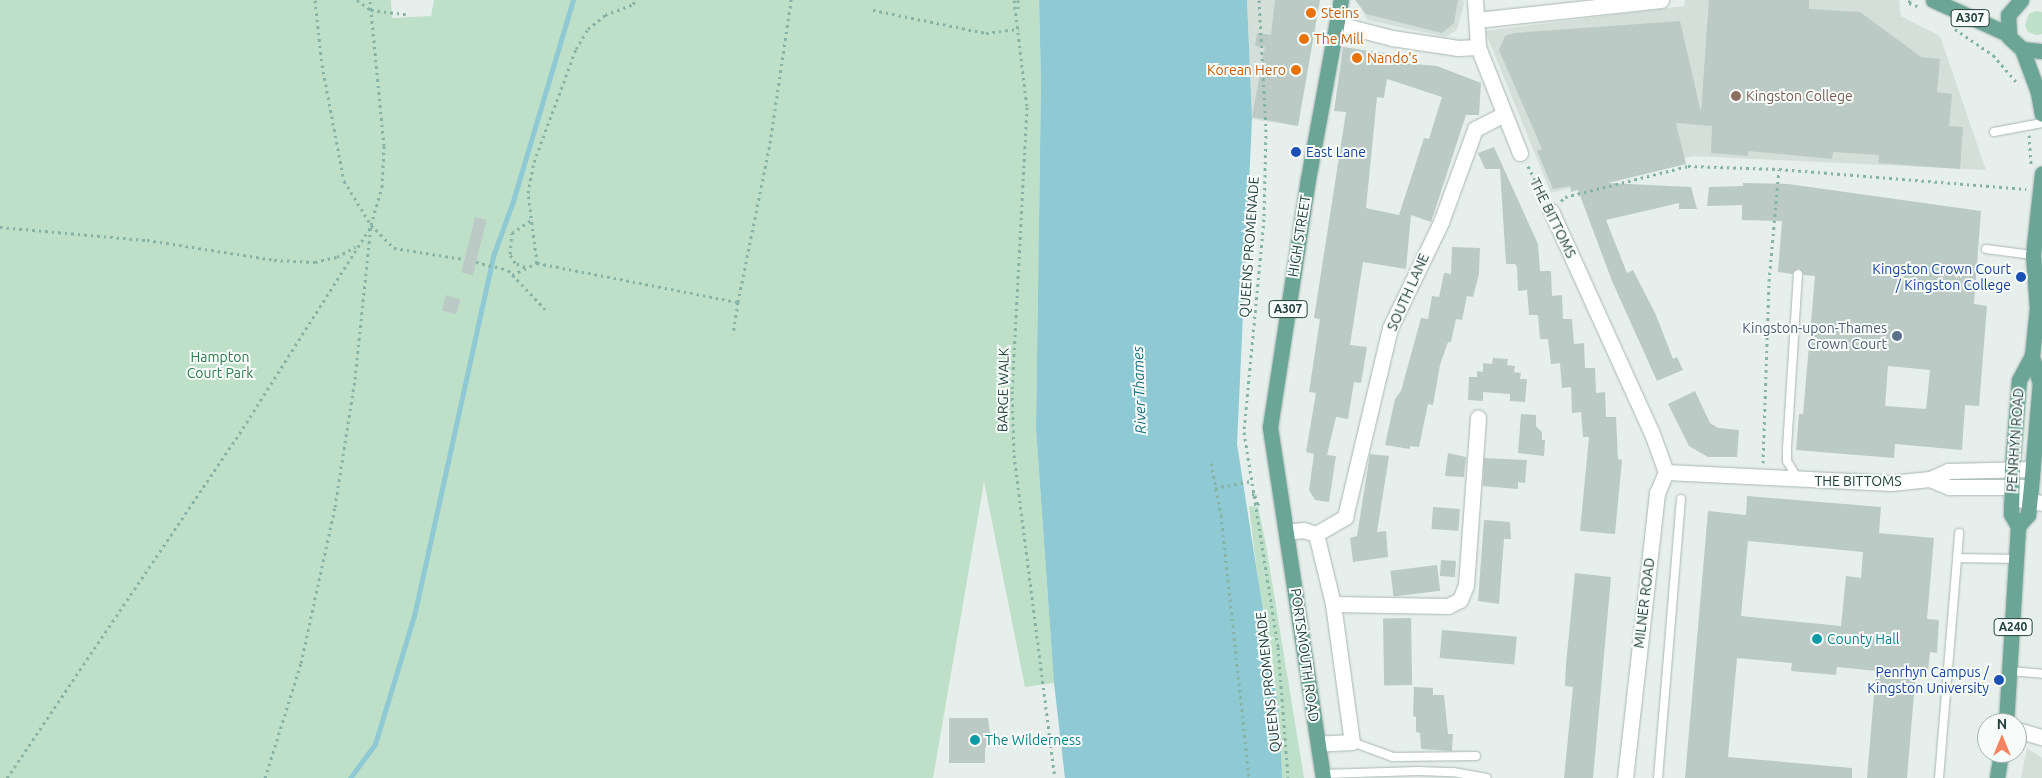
<!DOCTYPE html>
<style>
body{margin:0}
#map{position:relative;width:2042px;height:778px;overflow:hidden;background:#e6efeb;font-family:Ubuntu,sans-serif}
div>[style]{position:absolute}
.built>*{inset:0;background:#d4dfda}
.green>*{inset:0;background:#bfe0c8}
.water>*{inset:0;background:#8ec9d4}
.stream>*{height:5px;margin:-2.5px;padding:0 2.5px;transform-origin:2.5px;border-radius:2.5px;background:#8ec9d4}
.building>*{inset:0;background:#bbcac4;transform-origin:0 0}
.path>*{height:3px;margin-top:-1.5px;transform-origin:0;background:repeating-linear-gradient(90deg,#86b3a5 0 2.5px,transparent 0 6.5px)}
.roads{filter:drop-shadow(0 0 1px #a8b8b2) drop-shadow(0 0 1px #a8b8b2)}
.service>*{height:8px;margin:-4px;padding:0 4px;transform-origin:4px;border-radius:4px;background:#fff}
.minor>*{height:15px;margin:-7.5px;padding:0 7.5px;transform-origin:7.5px;border-radius:7.5px;background:#fff}
.tertiary>*{height:15px;margin:-7.5px;padding:0 7.5px;transform-origin:7.5px;border-radius:7.5px;background:#fff}
.primary>*{height:15px;margin:-7.5px;padding:0 7.5px;transform-origin:7.5px;border-radius:7.5px;background:#6aa596}
.dots>*{width:14px;height:14px;translate:-50% -50%;box-sizing:border-box;border:2px solid #f7fbf9;border-radius:50%}
span{translate:-50% -50%;white-space:nowrap;text-align:center;line-height:1.15;-webkit-text-stroke:4px #f7fbf9;paint-order:stroke}
.shield-label span{padding:1px 4px;background:#f7fbf9;border:1px solid;border-radius:4px;-webkit-text-stroke-width:0}
.shield-label{font-size:12px;color:#24423a;font-weight:700}
.food-label{font-size:14px;color:#c56008}
.left{translate:0 -50%;text-align:left}
.right{translate:-100% -50%;text-align:right}
.education-label{font-size:14px;color:#785e54}
.transit-label{font-size:14px;color:#164399}
.street-label{font-size:14px;color:#24423a}
.service-label{font-size:14px;color:#4e5e75}
.park-label{font-size:14px;color:#2d7a4b}
.culture-label{font-size:14px;color:#0d838f}
.water-label{font-size:15px;color:#1c6f80;font-style:italic}
.north{position:absolute;left:1977px;top:713px;width:50px;height:50px;box-sizing:border-box;background:#f7fbf9;border:1px solid #a3b1ad;border-radius:50%;rotate:0deg;font-size:14px;font-weight:700;line-height:20px;text-align:center;color:#24423a}
.north::after{content:'';display:block;margin:auto;width:18px;height:22px;background:#f4845f;clip-path:polygon(50% 0,100% 100%,50% 72%,0 100%)}
</style>
<div id="map">
<div class="built">
<i style="clip-path:polygon(1247px 0,1318px 0,1296px 126px,1252px 119px)"></i>
<i style="clip-path:polygon(1357px 0,1463px 0,1464px 4px,1457px 30px,1446px 37px,1367px 20px)"></i>
<i style="clip-path:polygon(1685px 0,1899px 0,1901px 16px,1940px 36px,1986px 170px,1693px 156px,1551px 193px,1485px 31px,1684px 6px)"></i>
<i style="clip-path:polygon(2027px 748px,2042px 758px,2042px 778px,2021px 778px)"></i>
</div>
<div class="green">
<i style="clip-path:polygon(0 0,391px 0,392px 18px,431px 16px,434px 0,1039px 0,1041px 83px,1036px 429px,1054px 683px,1025px 687px,984px 482px,933px 778px,0 778px)"></i>
<i style="clip-path:polygon(2036px 11px,2042px 12px,2042px 34px,2036px 35px,2028px 32px,2025px 25px,2029px 14px)"></i>
<i style="clip-path:polygon(1249px 506px,1258px 507px,1266px 545px,1304px 778px,1282px 778px)"></i>
</div>
<div class="water">
<i style="clip-path:polygon(1039px 0,1247px 0,1252px 119px,1237px 444px,1279px 713px,1282px 778px,1065px 778px,1054px 683px,1036px 429px,1041px 83px)"></i>
</div>
<div class="stream">
<i style="left:350px;top:778px;width:42px;rotate:-53.7deg"></i>
<i style="left:375px;top:744px;width:134px;rotate:-73.1deg"></i>
<i style="left:414px;top:616px;width:369px;rotate:-77.6deg"></i>
<i style="left:493px;top:256px;width:59px;rotate:-70deg"></i>
<i style="left:513px;top:201px;width:210px;rotate:-73.4deg"></i>
</div>
<div class="building">
<i style="clip-path:polygon(1275px 0,1320px 0,1298px 126px,1252px 117px,1265px 47px,1255px 46px,1257px 33px,1271px 35px)"></i>
<i style="clip-path:polygon(1355px 0,1458px 0,1454px 23px,1442px 33px,1366px 14px)"></i>
<i style="clip-path:polygon(1709px 0,1809px 0,1809px 9px,1860px 12px,1921px 57px,1940px 59px,1937px 92px,1952px 94px,1949px 126px,1963px 127px,1960px 169px,1878px 163px,1879px 155px,1833px 152px,1832px 159px,1748px 151px,1748px 156px,1711px 153px,1712px 126px,1676px 123px,1686px 164px,1608px 183px,1691px 187px,1697px 209px,1679px 209px,1679px 203px,1606px 220px,1627px 273px,1633px 270px,1656px 315px,1673px 359px,1677px 357px,1683px 370px,1657px 381px,1612px 281px,1578px 190px,1571px 192px,1570px 186px,1553px 189px,1537px 151px,1542px 149px,1499px 50px,1505px 36px,1514px 33px,1680px 21px,1701px 112px)"></i>
<i style="clip-path:polygon(evenodd,1343px 47px,1391px 54px,1390px 62px,1437px 66px,1481px 83px,1479px 115px,1466px 115px,1431px 222px,1411px 215px,1406px 269px,1363px 262px,1350px 345px,1367px 347px,1361px 383px,1354px 382px,1348px 419px,1336px 417px,1327px 455px,1336px 456px,1329px 502px,1315px 500px,1309px 490px,1314px 454px,1306px 452px,1316px 393px,1309px 392px,1320px 319px,1314px 318px,1346px 112px,1334px 111px,1343px 47px,1387px 79px,1442px 97px,1429px 139px,1424px 138px,1399px 215px,1366px 208px,1377px 97px,1384px 98px,1387px 79px)"></i>
<i style="clip-path:polygon(1494px 147px,1538px 244px,1540px 271px,1551px 271px,1552px 296px,1562px 295px,1563px 319px,1572px 319px,1574px 344px,1584px 343px,1585px 368px,1595px 368px,1596px 393px,1605px 392px,1606px 417px,1616px 417px,1618px 459px,1622px 460px,1615px 534px,1580px 531px,1589px 437px,1583px 437px,1581px 412px,1572px 413px,1571px 387px,1562px 388px,1560px 363px,1551px 364px,1548px 339px,1540px 339px,1538px 315px,1529px 315px,1527px 290px,1518px 291px,1517px 267px,1515px 264px,1506px 264px,1500px 169px,1485px 169px,1478px 153px)"></i>
<i style="clip-path:polygon(evenodd,1743px 183px,1788px 184px,1981px 211px,1974px 304px,1987px 306px,1979px 406px,1965px 405px,1962px 450px,1895px 444px,1894px 458px,1796px 450px,1799px 414px,1803px 414px,1815px 276px,1804px 275px,1799px 268px,1792px 274px,1778px 272px,1782px 221px,1742px 220px,1742px 205px,1707px 206px,1709px 187px,1743px 186px,1743px 183px,1888px 366px,1930px 370px,1926px 409px,1885px 406px,1888px 366px)"></i>
<i style="left:475px;top:217px;width:12px;height:57px;rotate:14deg"></i>
<i style="clip-path:polygon(1452px 247px,1480px 248px,1479px 274px,1473px 297px,1467px 296px,1462px 320px,1456px 319px,1451px 342px,1448px 342px,1440px 365px,1433px 405px,1428px 404px,1419px 447px,1410px 446px,1410px 449px,1385px 445px,1395px 399px,1401px 391px,1421px 318px,1428px 319px,1432px 296px,1439px 297px,1444px 273px,1451px 274px)"></i>
<i style="left:446px;top:295px;width:15px;height:16px;rotate:16deg"></i>
<i style="clip-path:polygon(1493px 358px,1508px 359px,1507px 365px,1515px 366px,1514px 372px,1521px 373px,1520px 379px,1527px 379px,1525px 402px,1510px 401px,1510px 394px,1483px 392px,1483px 401px,1468px 400px,1469px 377px,1477px 377px,1477px 371px,1483px 372px,1483px 363px,1492px 364px)"></i>
<i style="clip-path:polygon(1695px 391px,1710px 423px,1718px 428px,1739px 430px,1737px 457px,1708px 457px,1689px 446px,1668px 404px)"></i>
<i style="clip-path:polygon(1521px 414px,1536px 415px,1536px 426px,1542px 432px,1542px 440px,1545px 440px,1544px 456px,1518px 453px)"></i>
<i style="clip-path:polygon(1448px 453px,1466px 457px,1464px 477px,1445px 476px)"></i>
<i style="clip-path:polygon(1370px 454px,1389px 456px,1377px 532px,1386px 531px,1388px 557px,1353px 562px,1350px 538px,1357px 536px)"></i>
<i style="clip-path:polygon(1484px 458px,1527px 460px,1525px 483px,1518px 482px,1518px 489px,1483px 486px)"></i>
<i style="clip-path:polygon(evenodd,1747px 496px,1881px 507px,1879px 533px,1934px 538px,1927px 619px,1939px 620px,1937px 653px,1930px 652px,1928px 672px,1916px 671px,1907px 778px,1867px 778px,1876px 671px,1837px 667px,1836px 675px,1791px 671px,1792px 663px,1737px 658px,1728px 757px,1852px 768px,1852px 778px,1685px 778px,1708px 511px,1746px 515px,1747px 496px,1748px 541px,1863px 552px,1861px 578px,1846px 576px,1841px 626px,1741px 616px,1748px 541px)"></i>
<i style="left:1433px;top:507px;width:27px;height:22px;rotate:4deg"></i>
<i style="clip-path:polygon(1484px 520px,1510px 522px,1511px 539px,1504px 539px,1499px 604px,1478px 601px)"></i>
<i style="left:1441px;top:560px;width:15px;height:16px;rotate:4deg"></i>
<i style="left:1437px;top:565px;width:26px;height:47px;rotate:83deg"></i>
<i style="clip-path:polygon(1575px 573px,1611px 577px,1593px 778px,1564px 778px,1573px 687px,1565px 686px,1566px 664px)"></i>
<i style="left:1411px;top:618px;width:67px;height:28px;rotate:89deg"></i>
<i style="left:1442px;top:630px;width:75px;height:28px;rotate:5deg"></i>
<i style="clip-path:polygon(1414px 687px,1433px 688px,1433px 695px,1444px 695px,1448px 734px,1453px 734px,1452px 751px,1421px 749px,1420px 733px,1416px 732px,1416px 717px,1413px 716px)"></i>
<i style="clip-path:polygon(949px 718px,988px 718px,991px 741px,985px 748px,985px 763px,949px 763px)"></i>
</div>
<div class="path">
<i style="left:315px;top:0;width:65px;rotate:83.9deg"></i>
<i style="left:322px;top:65px;width:118px;rotate:79.3deg"></i>
<i style="left:344px;top:181px;width:52px;rotate:58.5deg"></i>
<i style="left:371px;top:225px;width:33px;rotate:45deg"></i>
<i style="left:394px;top:248px;width:70px;rotate:9.1deg"></i>
<i style="left:357px;top:0;width:17px;rotate:36deg"></i>
<i style="left:371px;top:10px;width:35px;rotate:7deg"></i>
<i style="left:1014px;top:0;width:108px;rotate:83.1deg"></i>
<i style="left:1027px;top:107px;width:284px;rotate:93deg"></i>
<i style="left:1012px;top:391px;width:64px;rotate:88.2deg"></i>
<i style="left:1014px;top:455px;width:326px;rotate:82.8deg"></i>
<i style="left:1018px;top:0;width:12px;rotate:90deg"></i>
<i style="left:1259px;top:0;width:129px;rotate:86.9deg"></i>
<i style="left:1266px;top:129px;width:90px;rotate:91.3deg"></i>
<i style="left:1264px;top:219px;width:214px;rotate:95.4deg"></i>
<i style="left:1244px;top:432px;width:218px;rotate:81deg"></i>
<i style="left:1278px;top:647px;width:131px;rotate:85.6deg"></i>
<i style="left:1910px;top:0;width:3px;rotate:108deg"></i>
<i style="left:1909px;top:3px;width:12px;rotate:20deg"></i>
<i style="left:873px;top:10px;width:115px;rotate:11.5deg"></i>
<i style="left:986px;top:33px;width:33px;rotate:-7deg"></i>
<i style="left:1955px;top:29px;width:46px;rotate:34.4deg"></i>
<i style="left:1993px;top:55px;width:35px;rotate:49deg"></i>
<i style="left:2029px;top:135px;width:29px;rotate:86deg"></i>
<i style="left:1528px;top:166px;width:37px;rotate:64deg"></i>
<i style="left:1561px;top:201px;width:6px;rotate:-45deg"></i>
<i style="left:1565px;top:197px;width:127px;rotate:-14.1deg"></i>
<i style="left:1688px;top:166px;width:91px;rotate:1.9deg"></i>
<i style="left:1779px;top:169px;width:248px;rotate:4.6deg"></i>
<i style="left:0;top:227px;width:148px;rotate:5.1deg"></i>
<i style="left:147px;top:240px;width:129px;rotate:8.9deg"></i>
<i style="left:274px;top:260px;width:41px;rotate:2.8deg"></i>
<i style="left:315px;top:262px;width:23px;rotate:-13deg"></i>
<i style="left:337px;top:257px;width:21px;rotate:-29deg"></i>
<i style="left:476px;top:262px;width:33px;rotate:14deg"></i>
<i style="left:508px;top:270px;width:54px;rotate:46.5deg"></i>
<i style="left:537px;top:263px;width:71px;rotate:-97.3deg"></i>
<i style="left:528px;top:193px;width:32px;rotate:-79deg"></i>
<i style="left:534px;top:162px;width:121px;rotate:-69.6deg"></i>
<i style="left:576px;top:49px;width:23px;rotate:-59deg"></i>
<i style="left:588px;top:29px;width:22px;rotate:-39deg"></i>
<i style="left:605px;top:15px;width:30px;rotate:-21deg"></i>
<i style="left:633px;top:4px;width:5px;rotate:-53deg"></i>
<i style="left:525px;top:267px;width:11px;rotate:-158deg"></i>
<i style="left:515px;top:263px;width:10px;rotate:-119deg"></i>
<i style="left:510px;top:254px;width:21px;rotate:-85deg"></i>
<i style="left:512px;top:233px;width:23px;rotate:-34deg"></i>
<i style="left:512px;top:275px;width:28px;rotate:-26deg"></i>
<i style="left:537px;top:263px;width:205px;rotate:11deg"></i>
<i style="left:738px;top:302px;width:33px;rotate:99deg"></i>
<i style="left:738px;top:302px;width:162px;rotate:-78.6deg"></i>
<i style="left:770px;top:143px;width:145px;rotate:-81.6deg"></i>
<i style="left:1211px;top:463px;width:53px;rotate:79.1deg"></i>
<i style="left:1221px;top:515px;width:264px;rotate:83.9deg"></i>
<i style="left:1763px;top:463px;width:182px;rotate:-88.1deg"></i>
<i style="left:1769px;top:281px;width:112px;rotate:-84.9deg"></i>
<i style="left:1215px;top:488px;width:37px;rotate:-11deg"></i>
<i style="left:1252px;top:494px;width:3px;rotate:18deg"></i>
<i style="left:1255px;top:495px;width:9px;rotate:77deg"></i>
<i style="left:1257px;top:504px;width:3px;rotate:-18deg"></i>
<i style="left:7px;top:778px;width:409px;rotate:-56deg"></i>
<i style="left:236px;top:439px;width:252px;rotate:-57.6deg"></i>
<i style="left:265px;top:778px;width:121px;rotate:-72.6deg"></i>
<i style="left:301px;top:663px;width:160px;rotate:-77.7deg"></i>
<i style="left:335px;top:507px;width:130px;rotate:-81.1deg"></i>
<i style="left:355px;top:379px;width:155px;rotate:-84.1deg"></i>
<i style="left:371px;top:225px;width:40px;rotate:-74deg"></i>
<i style="left:382px;top:187px;width:41px;rotate:-87.2deg"></i>
<i style="left:384px;top:146px;width:147px;rotate:-95.5deg"></i>
</div>
<div class="roads">
<div class="service">
<i style="left:1994px;top:132px;width:49px;rotate:-10.6deg"></i>
<i style="left:1986px;top:249px;width:47px;rotate:7.3deg"></i>
<i style="left:1796px;top:476px;width:17px;rotate:-121deg"></i>
<i style="left:1787px;top:461px;width:13px;rotate:-90deg"></i>
<i style="left:1787px;top:448px;width:174px;rotate:-86.4deg"></i>
<i style="left:1958px;top:558px;width:58px;rotate:1deg"></i>
<i style="left:2010px;top:671px;width:32px;rotate:5deg"></i>
<i style="left:1352px;top:742px;width:44px;rotate:20.1deg"></i>
<i style="left:1393px;top:757px;width:83px;rotate:-0.7deg"></i>
<i style="left:1323px;top:774px;width:95px;rotate:-1.8deg"></i>
<i style="left:1418px;top:771px;width:35px;rotate:2deg"></i>
<i style="left:1453px;top:772px;width:34px;rotate:10deg"></i>
<i style="left:1658px;top:778px;width:280px;rotate:-85.3deg"></i>
<i style="left:1939px;top:778px;width:246px;rotate:-85.3deg"></i>
</div>
<div class="minor">
<i style="left:1475px;top:0;width:47px;rotate:86.3deg"></i>
<i style="left:1478px;top:47px;width:114px;rotate:68.4deg"></i>
<i style="left:1477px;top:20px;width:185px;rotate:-6.2deg"></i>
<i style="left:1338px;top:24px;width:56px;rotate:14.5deg"></i>
<i style="left:1392px;top:38px;width:67px;rotate:8.6deg"></i>
<i style="left:1458px;top:48px;width:20px;rotate:-3deg"></i>
<i style="left:1551px;top:211px;width:242px;rotate:65.6deg"></i>
<i style="left:1651px;top:431px;width:44px;rotate:69.9deg"></i>
<i style="left:1666px;top:472px;width:23px;rotate:113deg"></i>
<i style="left:1657px;top:493px;width:287px;rotate:96.4deg"></i>
<i style="left:1666px;top:472px;width:225px;rotate:2.8deg"></i>
<i style="left:1891px;top:483px;width:39px;rotate:-6deg"></i>
<i style="left:1930px;top:479px;width:20px;rotate:-24deg"></i>
<i style="left:1948px;top:471px;width:84px;rotate:-1.4deg"></i>
<i style="left:1930px;top:479px;width:21px;rotate:23deg"></i>
<i style="left:1949px;top:487px;width:82px"></i>
<i style="left:2011px;top:498px;width:31px;rotate:9deg"></i>
<i style="left:1287px;top:532px;width:16px;rotate:-7deg"></i>
<i style="left:1303px;top:530px;width:14px;rotate:17deg"></i>
<i style="left:1316px;top:534px;width:34px;rotate:-30deg"></i>
<i style="left:1345px;top:517px;width:194px;rotate:-76.6deg"></i>
<i style="left:1390px;top:328px;width:118px;rotate:-64.3deg"></i>
<i style="left:1441px;top:222px;width:99px;rotate:-69.9deg"></i>
<i style="left:1475px;top:129px;width:31px;rotate:-27deg"></i>
<i style="left:1316px;top:534px;width:72px;rotate:76.3deg"></i>
<i style="left:1333px;top:604px;width:139px;rotate:82.2deg"></i>
<i style="left:1352px;top:742px;width:34px;rotate:177deg"></i>
<i style="left:1333px;top:604px;width:115px;rotate:1deg"></i>
<i style="left:1448px;top:606px;width:13px;rotate:-27deg"></i>
<i style="left:1460px;top:600px;width:16px;rotate:-68deg"></i>
<i style="left:1466px;top:585px;width:168px;rotate:-85.9deg"></i>
</div>
<div class="tertiary">
<i style="left:2017px;top:730px;width:26px;rotate:16deg"></i>
</div>
<div class="primary">
<i style="left:1933px;top:0;width:82px;rotate:24.4deg"></i>
<i style="left:2021px;top:0;width:20px;rotate:131deg"></i>
<i style="left:2008px;top:15px;width:22px;rotate:87deg"></i>
<i style="left:2009px;top:37px;width:18px;rotate:43deg"></i>
<i style="left:2022px;top:49px;width:20px;rotate:6deg"></i>
<i style="left:2022px;top:49px;width:46px;rotate:69.6deg"></i>
<i style="left:2038px;top:92px;width:22px;rotate:80deg"></i>
<i style="left:2037px;top:308px;width:53px;rotate:-94.3deg"></i>
<i style="left:2033px;top:255px;width:82px;rotate:-83.7deg"></i>
<i style="left:2018px;top:526px;width:15px;rotate:-48deg"></i>
<i style="left:2028px;top:515px;width:28px;rotate:-84deg"></i>
<i style="left:2031px;top:487px;width:104px;rotate:-85.1deg"></i>
<i style="left:2040px;top:383px;width:28px;rotate:-107deg"></i>
<i style="left:2032px;top:356px;width:48px;rotate:-84.1deg"></i>
<i style="left:2037px;top:308px;width:13px;rotate:-67deg"></i>
<i style="left:2006px;top:723px;width:197px;rotate:-86.5deg"></i>
<i style="left:2018px;top:526px;width:14px;rotate:-120deg"></i>
<i style="left:2011px;top:514px;width:46px;rotate:-88.8deg"></i>
<i style="left:2012px;top:468px;width:88px;rotate:-85.5deg"></i>
<i style="left:2019px;top:380px;width:27px;rotate:-62deg"></i>
<i style="left:1323px;top:778px;width:355px;rotate:-98.6deg"></i>
<i style="left:1270px;top:427px;width:251px;rotate:-81.3deg"></i>
<i style="left:1308px;top:179px;width:182px;rotate:-79.6deg"></i>
<i style="left:1997px;top:778px;width:25px;rotate:-81deg"></i>
</div>
</div>
<div class="dots">
<i style="left:1311px;top:13px;background:#e8710a"></i>
<i style="left:1304px;top:39px;background:#e8710a"></i>
<i style="left:1357px;top:58px;background:#e8710a"></i>
<i style="left:1296px;top:70px;background:#e8710a"></i>
<i style="left:1736px;top:96px;background:#8d6e63"></i>
<i style="left:1296px;top:152px;background:#1a4fb4"></i>
<i style="left:2021px;top:277px;background:#1a4fb4"></i>
<i style="left:1897px;top:336px;background:#5c6f8a"></i>
<i style="left:1817px;top:639px;background:#0f9aa8"></i>
<i style="left:1999px;top:680px;background:#1a4fb4"></i>
<i style="left:975px;top:740px;background:#0f9aa8"></i>
</div>
<div class="shield-label">
<span style="left:1970px;top:18px">A307</span>
<span style="left:1288px;top:309px">A307</span>
<span style="left:2013px;top:627px">A240</span>
</div>
<div class="food-label">
<span class="left" style="left:1321px;top:13px">Steins</span>
<span class="left" style="left:1314px;top:39px">The Mill</span>
<span class="left" style="left:1367px;top:58px">Nando's</span>
<span class="right" style="left:1286px;top:70px">Korean Hero</span>
</div>
<div class="education-label">
<span class="left" style="left:1746px;top:96px">Kingston College</span>
</div>
<div class="transit-label">
<span class="left" style="left:1306px;top:152px">East Lane</span>
<span class="right" style="left:2011px;top:277px">Kingston Crown Court<br>/ Kingston College</span>
<span class="right" style="left:1989px;top:680px">Penrhyn Campus /<br>Kingston University</span>
</div>
<div class="street-label">
<span style="left:1553px;top:218px;rotate:64deg">THE BITTOMS</span>
<span style="left:1299px;top:236px;rotate:-81deg">HIGH STREET</span>
<span style="left:1249px;top:247px;rotate:-86deg">QUEENS PROMENADE</span>
<span style="left:1408px;top:292px;rotate:-66deg">SOUTH LANE</span>
<span style="left:1003px;top:390px;rotate:-89deg">BARGE WALK</span>
<span style="left:2015px;top:440px;rotate:-86deg">PENRHYN ROAD</span>
<span style="left:1858px;top:481px">THE BITTOMS</span>
<span style="left:1644px;top:603px;rotate:-83deg">MILNER ROAD</span>
<span style="left:1305px;top:655px;rotate:82deg">PORTSMOUTH ROAD</span>
<span style="left:1268px;top:682px;rotate:-96deg">QUEENS PROMENADE</span>
</div>
<div class="service-label">
<span class="right" style="left:1887px;top:336px">Kingston-upon-Thames<br>Crown Court</span>
</div>
<div class="park-label">
<span style="left:220px;top:365px">Hampton<br>Court Park</span>
</div>
<div class="culture-label">
<span class="left" style="left:1827px;top:639px">County Hall</span>
<span class="left" style="left:985px;top:740px">The Wilderness</span>
</div>
<div class="water-label">
<span style="left:1139px;top:390px;rotate:-92deg">River Thames</span>
</div>
<div class="north">N</div>
</div>
